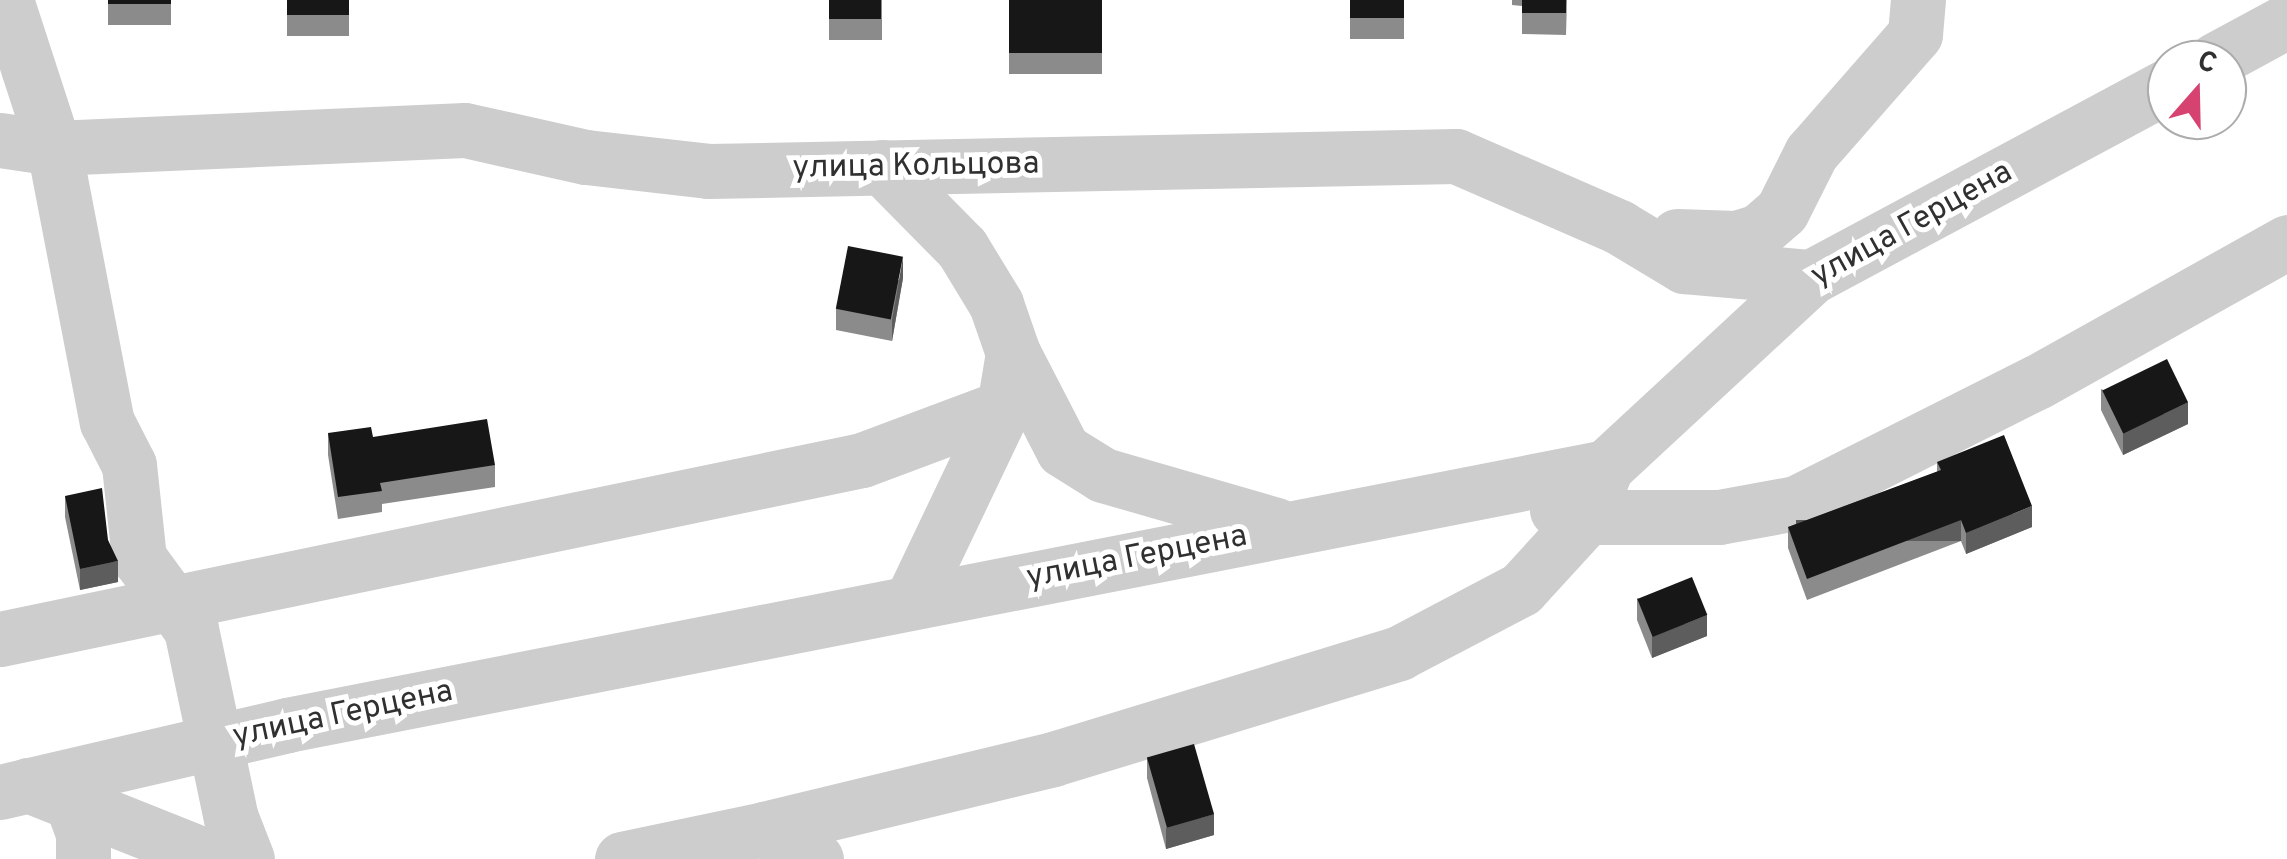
<!DOCTYPE html>
<meta charset="utf-8">
<style>
body{margin:0}
#map{position:relative;width:2287px;height:859px;overflow:hidden;background:#fff;font-family:Overpass,sans-serif}
div>[style]{position:absolute}
.minor>*{height:55px;margin:-27.5px;padding:0 27.5px;transform-origin:27.5px;border-radius:27.5px;background:#cdcdcd}
.wall>*{inset:0;background:#8b8b8b;transform-origin:0 0}
.shaded-wall>*{inset:0;background:#5d5d5d;transform-origin:0 0}
.building>*{inset:0;background:#171717;transform-origin:0 0}
span{translate:-50% -50%;white-space:nowrap;text-align:center;line-height:1.15;-webkit-text-stroke:10px #fff;paint-order:stroke}
.street-label{font-size:32px;color:#303030}
.north{position:absolute;left:2147px;top:40px;width:100px;height:100px;box-sizing:border-box;background:#fff;border:2px solid #acacac;border-radius:50%;rotate:20deg;font-size:28px;font-weight:700;line-height:40px;text-align:center;color:#303030}
.north::after{content:'';display:block;margin:auto;width:35px;height:45px;background:#d64371;clip-path:polygon(50% 0,100% 100%,50% 72%,0 100%)}
</style>
<div id="map">
<div class="minor">
<i style="left:6px;top:0;width:156px;rotate:72deg"></i>
<i style="left:54px;top:148px;width:279px;rotate:79.1deg"></i>
<i style="left:107px;top:422px;width:48px;rotate:62.9deg"></i>
<i style="left:129px;top:465px;width:94px;rotate:83.9deg"></i>
<i style="left:139px;top:558px;width:88px;rotate:53.8deg"></i>
<i style="left:191px;top:629px;width:193px;rotate:78.1deg"></i>
<i style="left:231px;top:818px;width:44px;rotate:68.7deg"></i>
<i style="left:2215px;top:60px;width:82px;rotate:-28.4deg"></i>
<i style="left:0;top:140px;width:55px;rotate:8.4deg"></i>
<i style="left:54px;top:148px;width:411px;rotate:-2.5deg"></i>
<i style="left:465px;top:130px;width:124px;rotate:12.6deg"></i>
<i style="left:586px;top:157px;width:123px;rotate:6.5deg"></i>
<i style="left:708px;top:171px;width:748px;rotate:-1.15deg"></i>
<i style="left:1456px;top:156px;width:178px;rotate:23.5deg"></i>
<i style="left:1619px;top:227px;width:76px;rotate:31deg"></i>
<i style="left:1684px;top:266px;width:127px;rotate:5deg"></i>
<i style="left:882px;top:167px;width:114px;rotate:45.4deg"></i>
<i style="left:962px;top:248px;width:66px;rotate:58.7deg"></i>
<i style="left:996px;top:304px;width:52px;rotate:70.9deg"></i>
<i style="left:1013px;top:353px;width:55px;rotate:99.5deg"></i>
<i style="left:1004px;top:407px;width:216px;rotate:115.5deg"></i>
<i style="left:1677px;top:236px;width:59px;rotate:1.9deg"></i>
<i style="left:1736px;top:238px;width:24px;rotate:-17deg"></i>
<i style="left:1759px;top:231px;width:30px;rotate:-41deg"></i>
<i style="left:1782px;top:211px;width:65px;rotate:-63.4deg"></i>
<i style="left:1811px;top:153px;width:158px;rotate:-48.8deg"></i>
<i style="left:1915px;top:34px;width:34px;rotate:-85deg"></i>
<i style="left:1013px;top:353px;width:109px;rotate:62.7deg"></i>
<i style="left:1063px;top:450px;width:47px;rotate:32deg"></i>
<i style="left:1103px;top:475px;width:180px;rotate:16.1deg"></i>
<i style="left:1557px;top:510px;width:31px;rotate:13deg"></i>
<i style="left:1587px;top:517px;width:132px"></i>
<i style="left:1719px;top:517px;width:78px;rotate:-10.3deg"></i>
<i style="left:1796px;top:503px;width:270px;rotate:-26.7deg"></i>
<i style="left:2037px;top:382px;width:287px;rotate:-29.2deg"></i>
<i style="left:0;top:639px;width:880px;rotate:-11.73deg"></i>
<i style="left:862px;top:460px;width:152px;rotate:-20.5deg"></i>
<i style="left:28px;top:785px;width:200px;rotate:21.7deg"></i>
<i style="left:0;top:792px;width:295px;rotate:-13.1deg"></i>
<i style="left:287px;top:725px;width:1344px;rotate:-11.07deg"></i>
<i style="left:1606px;top:467px;width:280px;rotate:-42.8deg"></i>
<i style="left:1811px;top:277px;width:404px;rotate:-28.2deg"></i>
<i style="left:72px;top:803px;width:32px;rotate:70deg"></i>
<i style="left:83px;top:833px;width:26px;rotate:90deg"></i>
<i style="left:764px;top:829px;width:297px;rotate:-13.6deg"></i>
<i style="left:1053px;top:759px;width:362px;rotate:-17deg"></i>
<i style="left:1399px;top:653px;width:138px;rotate:-27.7deg"></i>
<i style="left:1521px;top:589px;width:98px;rotate:-47.5deg"></i>
<i style="left:1587px;top:517px;width:53px;rotate:-69.2deg"></i>
<i style="left:622px;top:859px;width:145px;rotate:-11.9deg"></i>
<i style="left:764px;top:829px;width:60px;rotate:30deg"></i>
</div>
<div class="wall">
<i style="left:108px;top:0;width:63px;height:25px"></i>
<i style="left:287px;top:0;width:62px;height:36px"></i>
<i style="left:829px;top:0;width:53px;height:40px"></i>
<i style="left:1009px;top:0;width:93px;height:74px"></i>
<i style="left:1350px;top:0;width:54px;height:39px"></i>
<i style="clip-path:polygon(1512px 0,1567px 0,1566px 35px,1522px 34px,1522px 6px,1512px 5px)"></i>
<i style="clip-path:polygon(903px 278px,892px 341px,836px 330px,836px 309px)"></i>
<i style="clip-path:polygon(2101px 389px,2188px 424px,2123px 455px,2101px 410px)"></i>
<i style="clip-path:polygon(328px 433px,373px 437px,495px 465px,495px 487px,382px 504px,382px 512px,338px 519px,328px 455px)"></i>
<i style="clip-path:polygon(1937px 462px,2032px 527px,1966px 554px,1961px 541px,1807px 600px,1788px 548px,1788px 527px,1937px 472px)"></i>
<i style="clip-path:polygon(65px 496px,108px 540px,118px 582px,80px 590px,65px 517px)"></i>
<i style="clip-path:polygon(1637px 598px,1707px 636px,1652px 658px,1637px 620px)"></i>
<i style="clip-path:polygon(1147px 757px,1214px 835px,1166px 849px,1147px 778px)"></i>
</div>
<div class="shaded-wall">
<i style="clip-path:polygon(903px 257px,903px 278px,892px 341px,892px 320px)"></i>
<i style="clip-path:polygon(2188px 402px,2188px 424px,2123px 455px,2123px 434px)"></i>
<i style="clip-path:polygon(2032px 506px,2032px 527px,1966px 554px,1966px 533px)"></i>
<i style="left:1961px;top:520px;width:21px;height:165px;rotate:90deg"></i>
<i style="clip-path:polygon(118px 561px,118px 582px,80px 590px,80px 569px)"></i>
<i style="clip-path:polygon(1707px 615px,1707px 636px,1652px 658px,1652px 637px)"></i>
<i style="clip-path:polygon(1214px 814px,1214px 835px,1166px 849px,1166px 828px)"></i>
</div>
<div class="building">
<i style="left:108px;top:0;width:63px;height:4px"></i>
<i style="left:287px;top:0;width:62px;height:15px"></i>
<i style="left:829px;top:0;width:52px;height:19px"></i>
<i style="left:1009px;top:0;width:93px;height:53px"></i>
<i style="left:1350px;top:0;width:54px;height:18px"></i>
<i style="left:1522px;top:0;width:44px;height:13px"></i>
<i style="left:848px;top:246px;width:56px;height:64px;rotate:11deg"></i>
<i style="left:2167px;top:359px;width:48px;height:72px;rotate:64deg"></i>
<i style="clip-path:polygon(487px 419px,495px 465px,380px 483px,382px 491px,338px 497px,328px 433px,371px 427px,373px 437px)"></i>
<i style="clip-path:polygon(2004px 435px,2032px 506px,1966px 533px,1961px 520px,1807px 579px,1788px 527px,1941px 470px,1937px 462px)"></i>
<i style="clip-path:polygon(102px 488px,108px 540px,118px 561px,80px 569px,65px 496px)"></i>
<i style="left:1692px;top:577px;width:41px;height:59px;rotate:68deg"></i>
<i style="left:1194px;top:744px;width:73px;height:49px;rotate:74deg"></i>
</div>
<div class="street-label">
<span style="left:916px;top:167px;rotate:-1deg">улица Кольцова</span>
<span style="left:1912px;top:225px;rotate:-29deg">улица Герцена</span>
<span style="left:1137px;top:558px;rotate:-11deg">улица Герцена</span>
<span style="left:343px;top:715px;rotate:-12deg">улица Герцена</span>
</div>
<div class="north">С</div>
</div>
